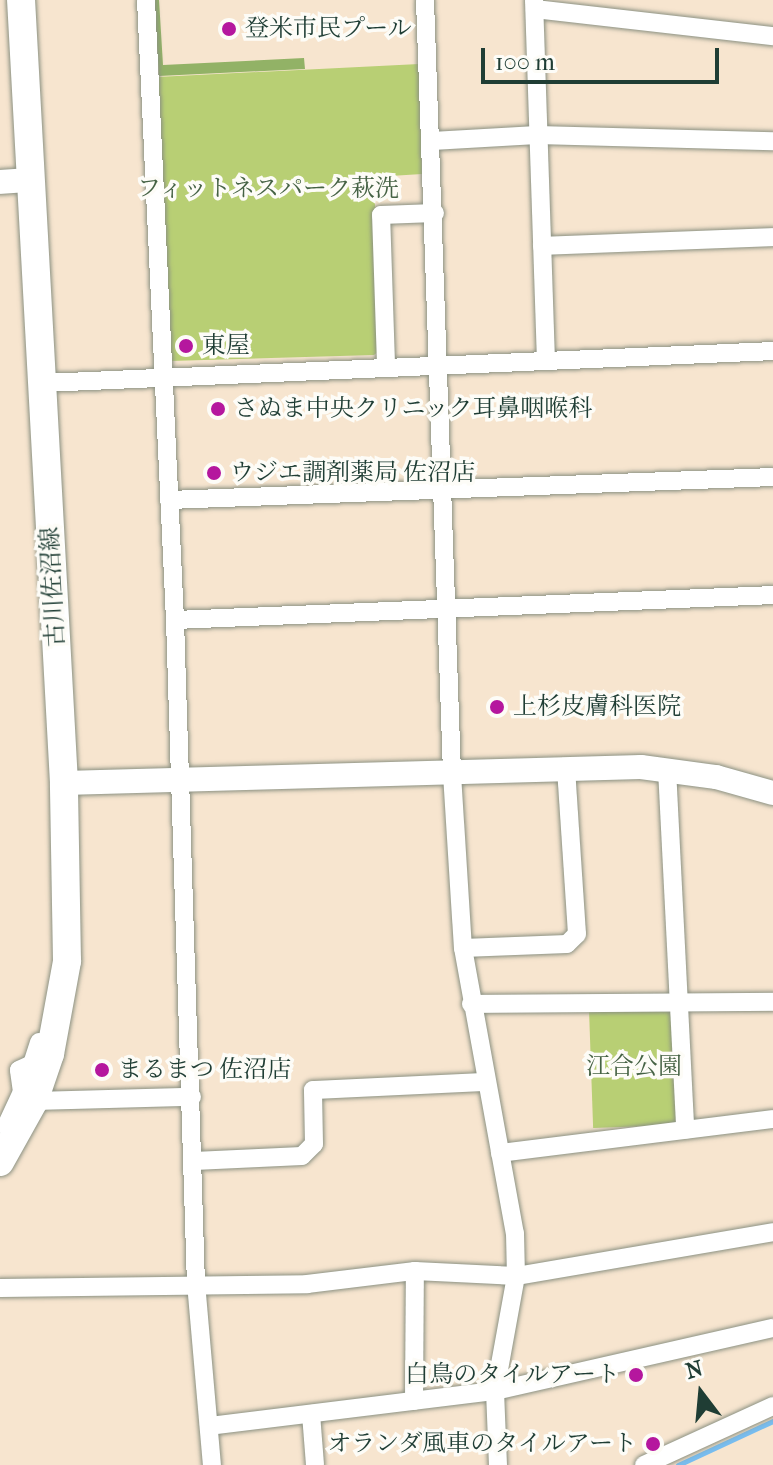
<!DOCTYPE html>
<meta charset="utf-8">
<style>
body{margin:0}
#map{position:relative;width:773px;height:1465px;overflow:hidden;background:#f7e5cf;font-family:"IM FELL French Canon","Noto Serif JP",serif}
div>[style]{position:absolute}
.green>*{inset:0;background:#b8cf74;transform-origin:0 0}
.forest>*{inset:0;background:#92b266}
.stream>*{height:5px;margin:-2.5px;padding:0 2.5px;transform-origin:2.5px;border-radius:2.5px;background:#78bdef}
.roads{filter:drop-shadow(0 0 2px #8b9182) drop-shadow(0 0 2px #8b9182)}
.street>*{height:18px;margin:-9px;padding:0 9px;transform-origin:9px;border-radius:9px;background:#fff}
.secondary>*{height:24px;margin:-12px;padding:0 12px;transform-origin:12px;border-radius:12px;background:#fff}
.primary>*{height:28px;margin:-14px;padding:0 14px;transform-origin:14px;border-radius:14px;background:#fff}
.dots>*{width:22px;height:22px;translate:-50% -50%;box-sizing:border-box;border:4px solid #fdfcf7;border-radius:50%}
span{translate:-50% -50%;white-space:nowrap;text-align:center;line-height:1.15;-webkit-text-stroke:7px #fdfcf7;paint-order:stroke}
.poi-label{font-size:24px;color:#1f3d34}
.left{translate:0 -50%;text-align:left}
.right{translate:-100% -50%;text-align:right}
.park-label{font-size:24px;color:#456244}
.street-label{font-size:24px;color:#1f3d34}
.north{position:absolute;left:661px;top:1353px;width:80px;height:80px;-webkit-text-stroke:6px #fdfcf7;paint-order:stroke;rotate:344deg;font-size:22px;font-weight:700;line-height:32px;text-align:center;color:#1f3d34}
.north::after{content:'';display:block;margin:auto;width:28px;height:36px;background:#1f3d34;clip-path:polygon(50% 0,100% 100%,50% 72%,0 100%)}
.scale{position:absolute;left:481px;top:48px;width:238px;height:36px;box-sizing:border-box;border:4px solid #1f3d34;border-top:0;padding-left:10px;font-size:24px;line-height:28px;white-space:nowrap;color:#1f3d34;-webkit-text-stroke:6px #fdfcf7;paint-order:stroke}
</style>
<div id="map">
<div class="green">
<i style="clip-path:polygon(419px 64px,422px 174px,374px 177px,380px 350px,374px 355px,170px 361px,157px 77px)"></i>
<i style="left:674px;top:1008px;width:117px;height:85px;rotate:88deg"></i>
</div>
<div class="forest">
<i style="clip-path:polygon(154px 0,159px 0,163px 65px,304px 58px,305px 69px,159px 76px)"></i>
</div>
<div class="stream">
<i style="left:678px;top:1465px;width:105px;rotate:-24.9deg"></i>
</div>
<div class="roads">
<div class="street">
<i style="left:146px;top:0;width:621px;rotate:87.32deg"></i>
<i style="left:175px;top:620px;width:663px;rotate:88.19deg"></i>
<i style="left:196px;top:1283px;width:183px;rotate:85deg"></i>
<i style="left:425px;top:0;width:774px;rotate:88deg"></i>
<i style="left:452px;top:774px;width:174px;rotate:86.4deg"></i>
<i style="left:463px;top:948px;width:290px;rotate:79.7deg"></i>
<i style="left:515px;top:1233px;width:43px;rotate:88.7deg"></i>
<i style="left:516px;top:1276px;width:117px;rotate:100.3deg"></i>
<i style="left:495px;top:1391px;width:74px;rotate:87.7deg"></i>
<i style="left:534px;top:0;width:359px;rotate:88.1deg"></i>
<i style="left:535px;top:9px;width:240px;rotate:6.5deg"></i>
<i style="left:432px;top:141px;width:105px;rotate:-3.3deg"></i>
<i style="left:537px;top:135px;width:236px;rotate:1.5deg"></i>
<i style="left:542px;top:246px;width:231px;rotate:-2.2deg"></i>
<i style="left:386px;top:364px;width:149px;rotate:-91.9deg"></i>
<i style="left:381px;top:215px;width:54px;rotate:-2.1deg"></i>
<i style="left:44px;top:383px;width:730px;rotate:-2.51deg"></i>
<i style="left:169px;top:500px;width:604px;rotate:-2.18deg"></i>
<i style="left:175px;top:620px;width:599px;rotate:-2.39deg"></i>
<i style="left:667px;top:769px;width:361px;rotate:87.1deg"></i>
<i style="left:463px;top:948px;width:104px;rotate:-2.2deg"></i>
<i style="left:567px;top:944px;width:14px;rotate:-45deg"></i>
<i style="left:577px;top:934px;width:166px;rotate:-93.8deg"></i>
<i style="left:471px;top:1004px;width:302px;rotate:-0.4deg"></i>
<i style="left:34px;top:1101px;width:158px;rotate:-1.5deg"></i>
<i style="left:6px;top:1126px;width:38px;rotate:-65deg"></i>
<i style="left:22px;top:1092px;width:22px;rotate:-98deg"></i>
<i style="left:19px;top:1070px;width:14px;rotate:-25deg"></i>
<i style="left:32px;top:1064px;width:23px;rotate:-72deg"></i>
<i style="left:500px;top:1153px;width:275px;rotate:-7.1deg"></i>
<i style="left:194px;top:1161px;width:108px;rotate:-2.7deg"></i>
<i style="left:302px;top:1156px;width:17px;rotate:-45deg"></i>
<i style="left:314px;top:1144px;width:54px;rotate:-91.1deg"></i>
<i style="left:313px;top:1090px;width:172px;rotate:-2.7deg"></i>
<i style="left:0;top:1288px;width:307px;rotate:-0.7deg"></i>
<i style="left:307px;top:1284px;width:109px;rotate:-6.9deg"></i>
<i style="left:415px;top:1271px;width:101px;rotate:2.8deg"></i>
<i style="left:516px;top:1276px;width:261px;rotate:-9.7deg"></i>
<i style="left:414px;top:1401px;width:130px;rotate:-89.6deg"></i>
<i style="left:311px;top:1414px;width:51px;rotate:85.5deg"></i>
<i style="left:209px;top:1426px;width:288px;rotate:-7deg"></i>
<i style="left:495px;top:1391px;width:285px;rotate:-12.8deg"></i>
<i style="left:644px;top:1465px;width:142px;rotate:-24.6deg"></i>
</div>
<div class="secondary">
<i style="left:0;top:182px;width:29px;rotate:-4deg"></i>
<i style="left:64px;top:783px;width:577px;rotate:-1.59deg"></i>
<i style="left:641px;top:767px;width:76px;rotate:7.6deg"></i>
<i style="left:716px;top:777px;width:59px;rotate:15.7deg"></i>
</div>
<div class="primary">
<i style="left:0;top:1162px;width:70px;rotate:-60.9deg"></i>
<i style="left:34px;top:1101px;width:50px;rotate:-71.2deg"></i>
<i style="left:50px;top:1054px;width:95px;rotate:-79.6deg"></i>
<i style="left:67px;top:961px;width:178px;rotate:-91deg"></i>
<i style="left:64px;top:783px;width:784px;rotate:-93.14deg"></i>
</div>
</div>
<div class="dots">
<i style="left:229px;top:29px;background:#b5179e"></i>
<i style="left:186px;top:346px;background:#b5179e"></i>
<i style="left:218px;top:409px;background:#b5179e"></i>
<i style="left:214px;top:473px;background:#b5179e"></i>
<i style="left:497px;top:707px;background:#b5179e"></i>
<i style="left:102px;top:1070px;background:#b5179e"></i>
<i style="left:636px;top:1375px;background:#b5179e"></i>
<i style="left:653px;top:1444px;background:#b5179e"></i>
</div>
<div class="poi-label">
<span class="left" style="left:245px;top:29px">登米市民プール</span>
<span class="left" style="left:202px;top:346px">東屋</span>
<span class="left" style="left:234px;top:409px">さぬま中央クリニック耳鼻咽喉科</span>
<span class="left" style="left:230px;top:473px">ウジエ調剤薬局 佐沼店</span>
<span class="left" style="left:513px;top:707px">上杉皮膚科医院</span>
<span class="left" style="left:118px;top:1070px">まるまつ 佐沼店</span>
<span class="right" style="left:620px;top:1375px">白鳥のタイルアート</span>
<span class="right" style="left:637px;top:1444px">オランダ風車のタイルアート</span>
</div>
<div class="park-label">
<span style="left:268px;top:189px">フィットネスパーク萩洗</span>
<span style="left:634px;top:1067px">江合公園</span>
</div>
<div class="street-label">
<span style="left:53px;top:587px;rotate:-93deg">古川佐沼線</span>
</div>
<div class="north">N</div>
<div class="scale">100 m</div>
</div>
